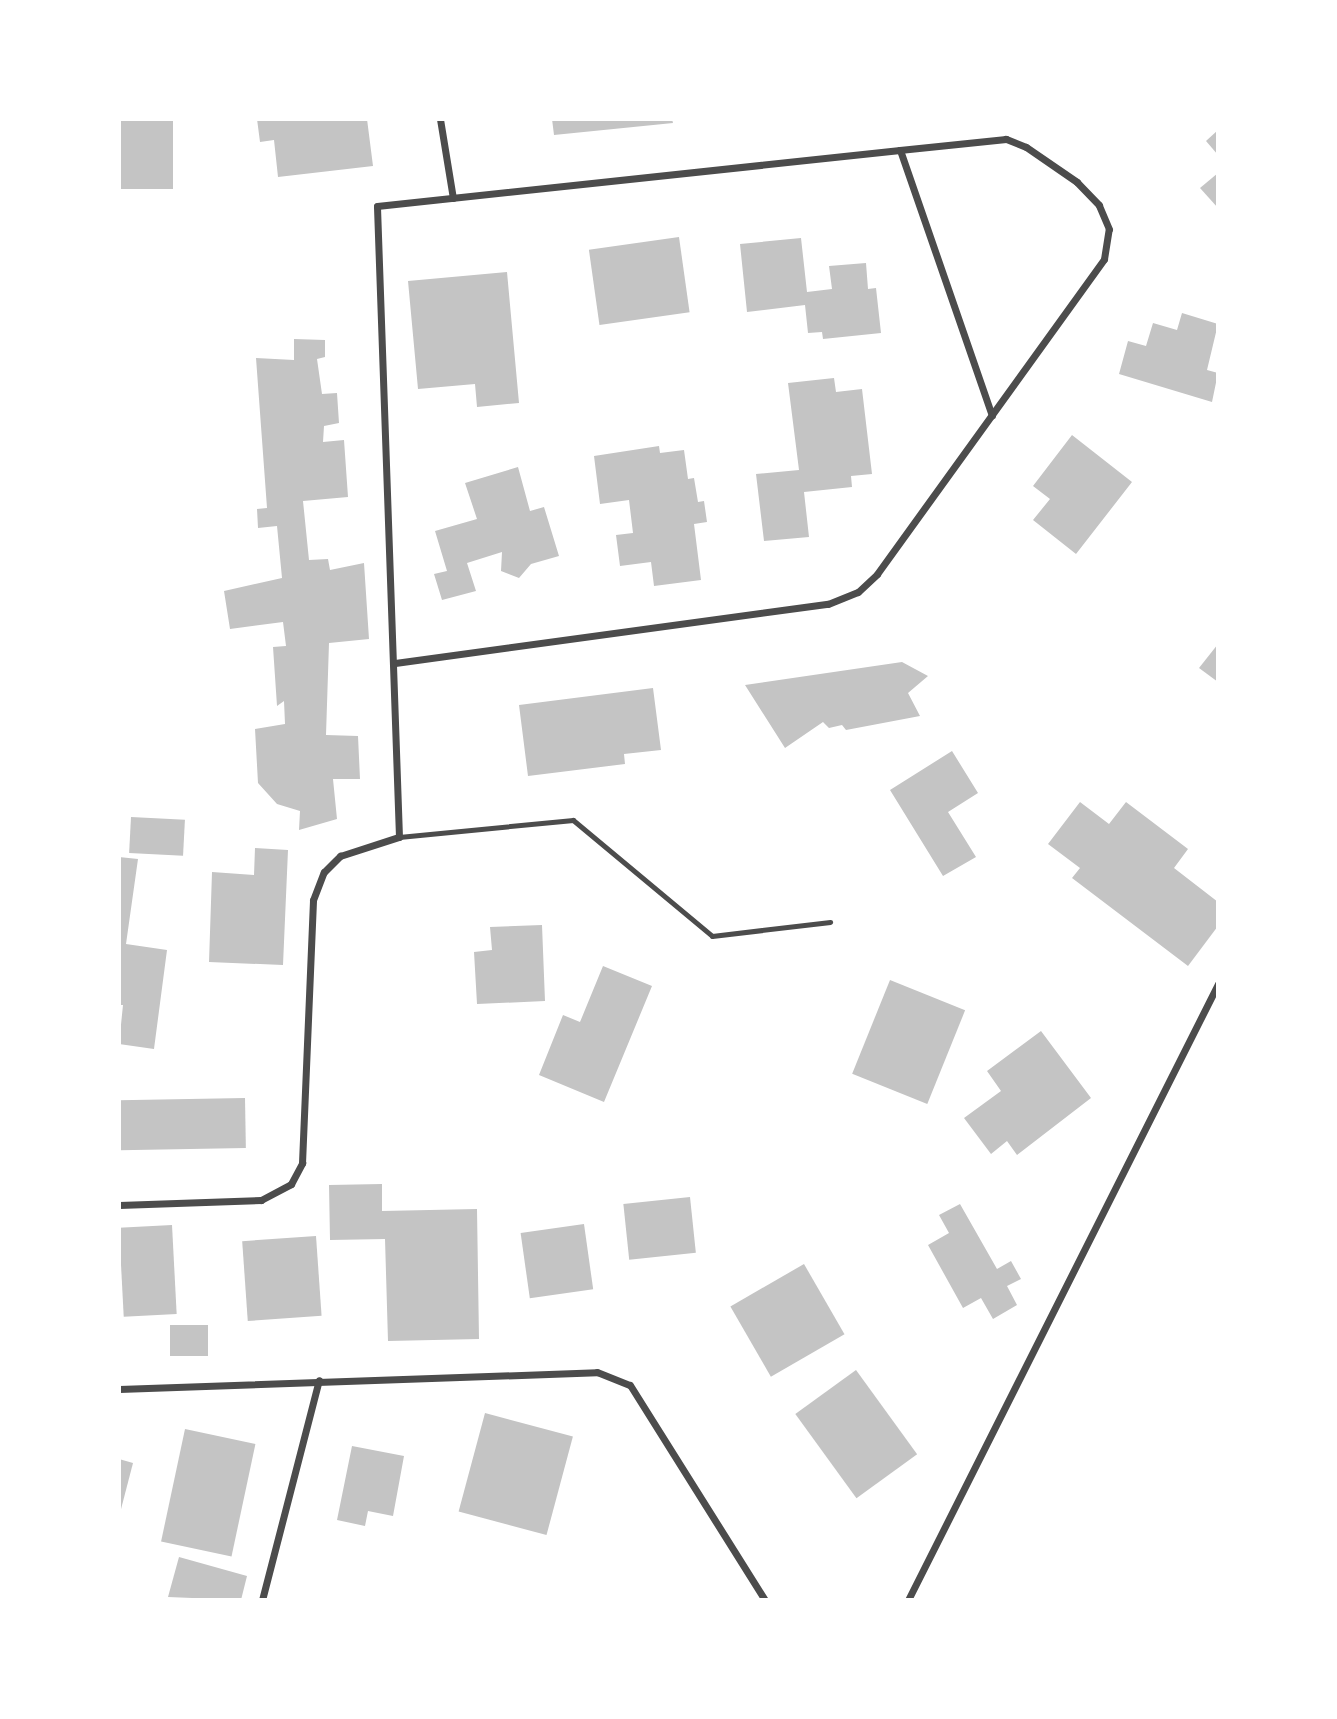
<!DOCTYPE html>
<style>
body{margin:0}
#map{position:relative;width:1337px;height:1719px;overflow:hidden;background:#fff;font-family:Raleway,sans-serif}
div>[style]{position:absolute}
.building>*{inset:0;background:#c4c4c4;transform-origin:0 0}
.service>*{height:5px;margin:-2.5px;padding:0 2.5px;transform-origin:2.5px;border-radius:2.5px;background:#4c4c4c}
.minor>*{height:7px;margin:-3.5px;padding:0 3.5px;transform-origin:3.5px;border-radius:3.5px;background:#4c4c4c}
span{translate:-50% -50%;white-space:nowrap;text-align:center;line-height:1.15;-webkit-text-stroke:5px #fff;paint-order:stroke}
.frame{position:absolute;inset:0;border:121px solid #fff;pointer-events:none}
</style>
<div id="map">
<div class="building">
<i style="left:119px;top:119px;width:54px;height:70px"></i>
<i style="clip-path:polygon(257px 119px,367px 119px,373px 166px,278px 177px,274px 140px,260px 142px)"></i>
<i style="clip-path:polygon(552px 119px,672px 119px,673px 123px,554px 135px)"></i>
<i style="clip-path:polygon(1218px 130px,1218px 155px,1206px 141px)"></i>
<i style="clip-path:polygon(1218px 173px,1218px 208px,1200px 188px)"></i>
<i style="left:679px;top:237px;width:76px;height:91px;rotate:82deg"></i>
<i style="clip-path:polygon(801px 238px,807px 292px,832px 289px,829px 266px,866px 263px,868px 289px,876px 288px,881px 333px,823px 339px,822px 332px,808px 333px,805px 305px,747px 312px,740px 244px)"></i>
<i style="clip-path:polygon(507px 272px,519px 403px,477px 407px,475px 384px,418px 389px,408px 281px)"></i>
<i style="clip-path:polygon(1182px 313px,1218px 324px,1207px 370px,1218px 373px,1212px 402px,1119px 374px,1128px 341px,1146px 346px,1153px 323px,1177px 330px)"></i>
<i style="clip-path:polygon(294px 339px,325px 340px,325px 357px,317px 359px,322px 394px,337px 393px,339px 423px,324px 426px,323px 442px,344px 440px,348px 497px,303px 501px,309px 560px,328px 559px,330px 570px,364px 563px,369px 639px,329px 643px,326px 735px,358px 736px,360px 779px,333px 779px,337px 819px,299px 830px,300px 811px,277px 804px,258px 783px,255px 729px,285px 724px,284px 701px,277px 706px,273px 647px,286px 646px,283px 622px,230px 629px,224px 591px,282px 578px,277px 526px,258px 528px,257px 509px,267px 508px,256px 358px,294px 360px)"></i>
<i style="clip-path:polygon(834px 378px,836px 392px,862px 389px,872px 474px,851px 476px,852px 487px,804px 492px,809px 537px,764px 541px,756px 474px,799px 470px,788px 383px)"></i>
<i style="clip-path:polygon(1072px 435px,1132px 482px,1076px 554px,1033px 520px,1050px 499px,1033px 486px)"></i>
<i style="clip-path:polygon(659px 446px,660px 453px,684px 450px,688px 479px,694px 478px,698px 502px,704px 501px,707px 522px,694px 524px,701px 580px,654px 586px,651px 562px,620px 566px,616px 535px,633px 533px,629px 500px,600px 504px,594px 456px)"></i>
<i style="clip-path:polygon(518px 467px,530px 511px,544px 507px,559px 556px,531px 564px,519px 578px,501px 571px,502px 552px,467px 563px,476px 591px,442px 600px,434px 574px,447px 571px,435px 531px,477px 519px,465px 483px)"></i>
<i style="clip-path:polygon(1218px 644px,1218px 682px,1199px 668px)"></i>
<i style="clip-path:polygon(902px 662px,928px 676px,908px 693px,920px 716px,846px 730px,842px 725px,829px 728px,823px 722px,785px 748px,745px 685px)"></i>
<i style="clip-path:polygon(653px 688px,661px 750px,624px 754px,625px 764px,528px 776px,519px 705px)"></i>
<i style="clip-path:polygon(952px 751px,978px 793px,948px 812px,976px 857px,943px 876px,890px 790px)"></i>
<i style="clip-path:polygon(1080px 802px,1109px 824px,1126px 802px,1188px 849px,1174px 868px,1218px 902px,1218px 926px,1188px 966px,1072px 878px,1080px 868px,1048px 844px)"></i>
<i style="left:131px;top:817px;width:54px;height:36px;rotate:3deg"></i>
<i style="clip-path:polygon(255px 848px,288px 850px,283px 965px,209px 962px,212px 872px,254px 875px)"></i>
<i style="clip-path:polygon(119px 857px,138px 859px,126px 944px,167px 950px,154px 1049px,119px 1044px,123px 1005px,119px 1005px)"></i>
<i style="clip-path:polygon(542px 925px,545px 1001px,477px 1004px,474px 952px,492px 950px,490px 927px)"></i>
<i style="clip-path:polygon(603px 966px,652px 986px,604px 1102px,539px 1075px,563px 1015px,580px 1022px)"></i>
<i style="left:890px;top:980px;width:81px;height:101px;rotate:22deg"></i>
<i style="clip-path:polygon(1041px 1031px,1091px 1098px,1017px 1155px,1007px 1141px,991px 1154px,964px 1118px,1001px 1091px,987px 1071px)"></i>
<i style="left:245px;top:1098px;width:50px;height:126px;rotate:89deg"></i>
<i style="clip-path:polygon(382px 1184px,382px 1211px,477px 1209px,479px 1339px,388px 1341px,385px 1239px,330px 1240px,329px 1185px)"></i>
<i style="left:690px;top:1197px;width:56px;height:67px;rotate:84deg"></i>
<i style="clip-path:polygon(960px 1204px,997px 1269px,1011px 1261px,1021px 1279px,1007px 1286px,1017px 1305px,993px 1319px,981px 1298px,963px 1308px,928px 1245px,949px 1233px,939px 1215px)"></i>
<i style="left:584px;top:1224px;width:66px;height:64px;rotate:82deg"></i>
<i style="left:172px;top:1225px;width:89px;height:53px;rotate:87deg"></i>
<i style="left:316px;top:1236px;width:80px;height:74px;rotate:86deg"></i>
<i style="left:804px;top:1264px;width:81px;height:85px;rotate:60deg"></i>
<i style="left:208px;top:1325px;width:31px;height:38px;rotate:90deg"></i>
<i style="left:856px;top:1370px;width:104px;height:75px;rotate:54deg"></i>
<i style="left:485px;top:1413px;width:91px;height:102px;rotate:15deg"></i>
<i style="left:185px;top:1429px;width:72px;height:115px;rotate:12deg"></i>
<i style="clip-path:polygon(352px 1446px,404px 1456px,393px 1516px,368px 1511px,365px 1526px,337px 1520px)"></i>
<i style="clip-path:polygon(119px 1459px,133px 1463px,120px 1513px,119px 1513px)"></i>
<i style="clip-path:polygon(179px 1557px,247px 1576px,241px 1600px,168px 1597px)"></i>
</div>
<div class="service">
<i style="left:399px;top:837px;width:175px;rotate:-5.6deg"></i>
<i style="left:573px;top:820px;width:181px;rotate:39.8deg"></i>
<i style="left:712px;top:936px;width:119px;rotate:-6.8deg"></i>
</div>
<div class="minor">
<i style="left:440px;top:119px;width:80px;rotate:80.7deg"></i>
<i style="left:395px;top:663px;width:437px;rotate:-7.8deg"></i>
<i style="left:828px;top:604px;width:32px;rotate:-22deg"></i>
<i style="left:858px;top:592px;width:26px;rotate:-43deg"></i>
<i style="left:877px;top:574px;width:388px;rotate:-54.2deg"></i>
<i style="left:1104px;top:259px;width:30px;rotate:-81deg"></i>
<i style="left:1109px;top:229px;width:26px;rotate:-113deg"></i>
<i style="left:1099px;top:205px;width:32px;rotate:-134deg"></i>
<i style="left:1077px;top:182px;width:62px;rotate:-145.5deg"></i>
<i style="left:1026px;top:147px;width:22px;rotate:-158deg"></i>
<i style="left:1006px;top:139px;width:107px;rotate:174.1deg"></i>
<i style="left:119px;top:1205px;width:142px;rotate:-2deg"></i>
<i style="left:261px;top:1200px;width:34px;rotate:-28deg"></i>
<i style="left:291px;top:1184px;width:24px;rotate:-62deg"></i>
<i style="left:302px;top:1163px;width:263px;rotate:-87.6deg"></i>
<i style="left:313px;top:900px;width:30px;rotate:-69deg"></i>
<i style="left:324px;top:872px;width:23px;rotate:-45deg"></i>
<i style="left:340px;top:856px;width:62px;rotate:-17.9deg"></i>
<i style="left:399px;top:837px;width:631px;rotate:-92deg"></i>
<i style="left:377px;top:206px;width:526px;rotate:-6.11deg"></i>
<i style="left:900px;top:150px;width:281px;rotate:70.9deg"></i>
<i style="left:119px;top:1389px;width:478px;rotate:-2deg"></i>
<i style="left:597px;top:1372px;width:35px;rotate:22deg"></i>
<i style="left:630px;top:1385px;width:254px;rotate:57.9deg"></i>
<i style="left:262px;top:1600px;width:227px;rotate:-75.5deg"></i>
<i style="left:908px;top:1600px;width:690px;rotate:-63.29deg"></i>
</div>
<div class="frame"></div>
</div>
